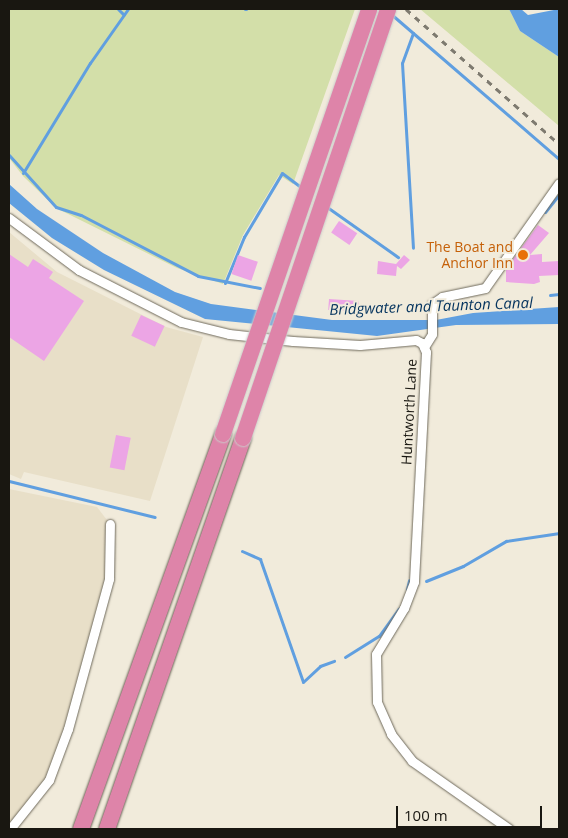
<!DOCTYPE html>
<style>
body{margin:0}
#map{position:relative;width:568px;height:838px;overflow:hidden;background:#f1ebdb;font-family:"Open Sans",sans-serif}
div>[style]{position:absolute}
.built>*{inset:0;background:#e8dfc8}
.green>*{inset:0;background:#d3dfa9}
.water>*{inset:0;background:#609fe0}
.stream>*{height:3px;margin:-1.5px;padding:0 1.5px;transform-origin:1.5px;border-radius:1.5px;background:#609fe0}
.building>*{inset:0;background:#eca5e5;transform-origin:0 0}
.roads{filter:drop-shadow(0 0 1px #6f6a5c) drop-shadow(0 0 1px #6f6a5c)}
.street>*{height:9px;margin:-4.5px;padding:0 4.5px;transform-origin:4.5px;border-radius:4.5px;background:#fff}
.highway>*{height:16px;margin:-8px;padding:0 8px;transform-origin:8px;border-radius:8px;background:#de84a9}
.rail>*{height:3px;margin-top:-1.5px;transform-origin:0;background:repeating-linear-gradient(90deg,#7e7a6f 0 6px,transparent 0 12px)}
.bridges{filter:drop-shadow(0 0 1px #cccccb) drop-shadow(0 0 1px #cccccb)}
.highway-bridge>*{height:16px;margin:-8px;padding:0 8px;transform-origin:8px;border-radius:8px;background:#de84a9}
.dots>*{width:14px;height:14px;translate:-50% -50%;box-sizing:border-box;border:2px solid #f1ebdb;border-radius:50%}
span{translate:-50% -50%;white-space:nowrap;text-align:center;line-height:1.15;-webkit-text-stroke:4px #f1ebdb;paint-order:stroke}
.food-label{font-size:14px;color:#c56008}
.right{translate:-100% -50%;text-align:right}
.street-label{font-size:14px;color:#191711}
.water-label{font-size:15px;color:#05345e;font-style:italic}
.frame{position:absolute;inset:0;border:10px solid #191711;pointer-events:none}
.scale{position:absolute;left:396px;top:806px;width:146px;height:22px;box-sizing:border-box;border:2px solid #191711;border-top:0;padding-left:6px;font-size:15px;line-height:18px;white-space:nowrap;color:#191711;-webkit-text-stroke:4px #f1ebdb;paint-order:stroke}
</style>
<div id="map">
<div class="built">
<i style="clip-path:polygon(9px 232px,57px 272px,166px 327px,203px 337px,150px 501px,24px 472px,21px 479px,9px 474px)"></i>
<i style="clip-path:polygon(9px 489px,97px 507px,110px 524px,109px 579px,49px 780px,9px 829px)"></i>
</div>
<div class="green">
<i style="clip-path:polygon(9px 9px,355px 9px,293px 184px,279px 175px,243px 235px,223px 284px,177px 268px,56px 208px,23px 176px,9px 158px)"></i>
<i style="clip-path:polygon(420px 9px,509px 9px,520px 31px,559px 57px,559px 126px)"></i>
</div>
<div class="water">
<i style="clip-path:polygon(509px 9px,521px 9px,528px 15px,559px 9px,559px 57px,520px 31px)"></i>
<i style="clip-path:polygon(9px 184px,37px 209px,103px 253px,175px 292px,211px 304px,332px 320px,436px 320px,473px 313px,559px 307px,559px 324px,456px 325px,377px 336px,205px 319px,104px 270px,52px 238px,9px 203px)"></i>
</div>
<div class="stream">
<i style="left:118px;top:9px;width:8px;rotate:45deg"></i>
<i style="left:245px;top:9px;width:1px"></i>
<i style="left:391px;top:14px;width:222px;rotate:40.8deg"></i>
<i style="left:413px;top:33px;width:32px;rotate:110deg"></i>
<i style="left:402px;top:63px;width:185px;rotate:86.6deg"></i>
<i style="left:9px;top:155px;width:70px;rotate:47.9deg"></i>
<i style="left:56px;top:207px;width:26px;rotate:18deg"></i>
<i style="left:81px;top:215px;width:132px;rotate:27.5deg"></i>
<i style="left:198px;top:276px;width:63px;rotate:11deg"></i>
<i style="left:23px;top:173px;width:129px;rotate:-58.7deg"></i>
<i style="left:90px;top:63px;width:66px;rotate:-54.9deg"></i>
<i style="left:327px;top:207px;width:87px;rotate:35.2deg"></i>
<i style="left:545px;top:212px;width:22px;rotate:-51deg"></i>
<i style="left:225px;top:283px;width:50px;rotate:-67.6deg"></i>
<i style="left:244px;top:237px;width:74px;rotate:-59.3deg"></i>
<i style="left:282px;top:173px;width:25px;rotate:37deg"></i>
<i style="left:550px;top:295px;width:9px;rotate:-6deg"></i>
<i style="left:9px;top:481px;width:150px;rotate:13.9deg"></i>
<i style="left:242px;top:551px;width:20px;rotate:24deg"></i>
<i style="left:260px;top:559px;width:130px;rotate:70.7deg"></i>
<i style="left:303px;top:682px;width:23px;rotate:-43deg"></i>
<i style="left:320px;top:666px;width:15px;rotate:-20deg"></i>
<i style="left:426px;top:581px;width:40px;rotate:-22deg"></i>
<i style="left:463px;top:566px;width:50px;rotate:-30.2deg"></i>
<i style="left:506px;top:541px;width:54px;rotate:-8.6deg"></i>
<i style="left:407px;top:589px;width:9px;rotate:-77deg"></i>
<i style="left:345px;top:657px;width:40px;rotate:-32deg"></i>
<i style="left:379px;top:636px;width:34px;rotate:-54deg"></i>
</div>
<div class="building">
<i style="left:339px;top:221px;width:22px;height:14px;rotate:34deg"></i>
<i style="clip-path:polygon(538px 225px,549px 233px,530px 255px,542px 254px,542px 262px,559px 261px,559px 275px,539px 276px,540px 282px,534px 284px,506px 282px,506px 269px)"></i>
<i style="clip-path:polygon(9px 254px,28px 267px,33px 259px,53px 272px,49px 278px,84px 301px,44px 361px,9px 337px)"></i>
<i style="left:238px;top:255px;width:21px;height:20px;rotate:19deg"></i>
<i style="clip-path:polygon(404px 255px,410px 260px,401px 269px,397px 266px,396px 276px,377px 274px,378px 261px,396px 264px)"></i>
<i style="left:329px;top:299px;width:30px;height:11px;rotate:4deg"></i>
<i style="left:141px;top:315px;width:26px;height:23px;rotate:25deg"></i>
<i style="left:116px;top:435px;width:15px;height:33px;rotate:11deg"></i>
</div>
<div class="roads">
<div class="street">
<i style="left:9px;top:218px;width:87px;rotate:36.6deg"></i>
<i style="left:79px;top:270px;width:114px;rotate:27deg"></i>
<i style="left:181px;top:322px;width:49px;rotate:14deg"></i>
<i style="left:229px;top:334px;width:64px;rotate:6.2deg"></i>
<i style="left:293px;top:341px;width:67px;rotate:3.4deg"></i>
<i style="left:360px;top:345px;width:56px;rotate:-5.1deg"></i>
<i style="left:416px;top:340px;width:7px;rotate:27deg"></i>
<i style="left:422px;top:343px;width:10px;rotate:66deg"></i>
<i style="left:426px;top:352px;width:230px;rotate:93deg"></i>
<i style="left:414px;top:582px;width:28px;rotate:111deg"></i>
<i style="left:404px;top:608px;width:54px;rotate:121.3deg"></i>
<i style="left:376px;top:654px;width:48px;rotate:88.8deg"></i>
<i style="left:377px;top:702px;width:35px;rotate:66deg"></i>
<i style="left:391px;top:734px;width:34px;rotate:52deg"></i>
<i style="left:412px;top:761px;width:118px;rotate:35deg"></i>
<i style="left:424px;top:347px;width:15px;rotate:-58deg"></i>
<i style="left:432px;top:334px;width:30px;rotate:-90deg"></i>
<i style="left:432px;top:304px;width:12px;rotate:-35deg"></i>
<i style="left:442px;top:297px;width:44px;rotate:-11.8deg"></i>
<i style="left:485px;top:288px;width:128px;rotate:-54.8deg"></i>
<i style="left:10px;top:829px;width:63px;rotate:-51.5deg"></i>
<i style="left:49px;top:780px;width:54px;rotate:-69.6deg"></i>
<i style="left:68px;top:729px;width:156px;rotate:-74.7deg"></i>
<i style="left:109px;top:579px;width:55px;rotate:-89deg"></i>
</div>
<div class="highway">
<i style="left:81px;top:829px;width:420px;rotate:-70.2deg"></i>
<i style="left:107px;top:829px;width:414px;rotate:-70.8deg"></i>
</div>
</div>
<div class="rail">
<i style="left:406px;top:9px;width:204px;rotate:41.4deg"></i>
</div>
<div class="bridges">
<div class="highway-bridge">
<i style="left:223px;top:434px;width:449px;rotate:-71deg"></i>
<i style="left:243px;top:438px;width:453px;rotate:-71.3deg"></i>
</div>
</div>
<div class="dots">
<i style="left:523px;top:255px;background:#e8710a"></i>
</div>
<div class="food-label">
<span class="right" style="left:513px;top:255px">The Boat and<br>Anchor Inn</span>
</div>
<div class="street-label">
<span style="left:409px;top:412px;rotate:-87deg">Huntworth Lane</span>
</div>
<div class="water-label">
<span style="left:431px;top:306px;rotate:-2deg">Bridgwater and Taunton Canal</span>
</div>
<div class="frame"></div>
<div class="scale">100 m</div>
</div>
